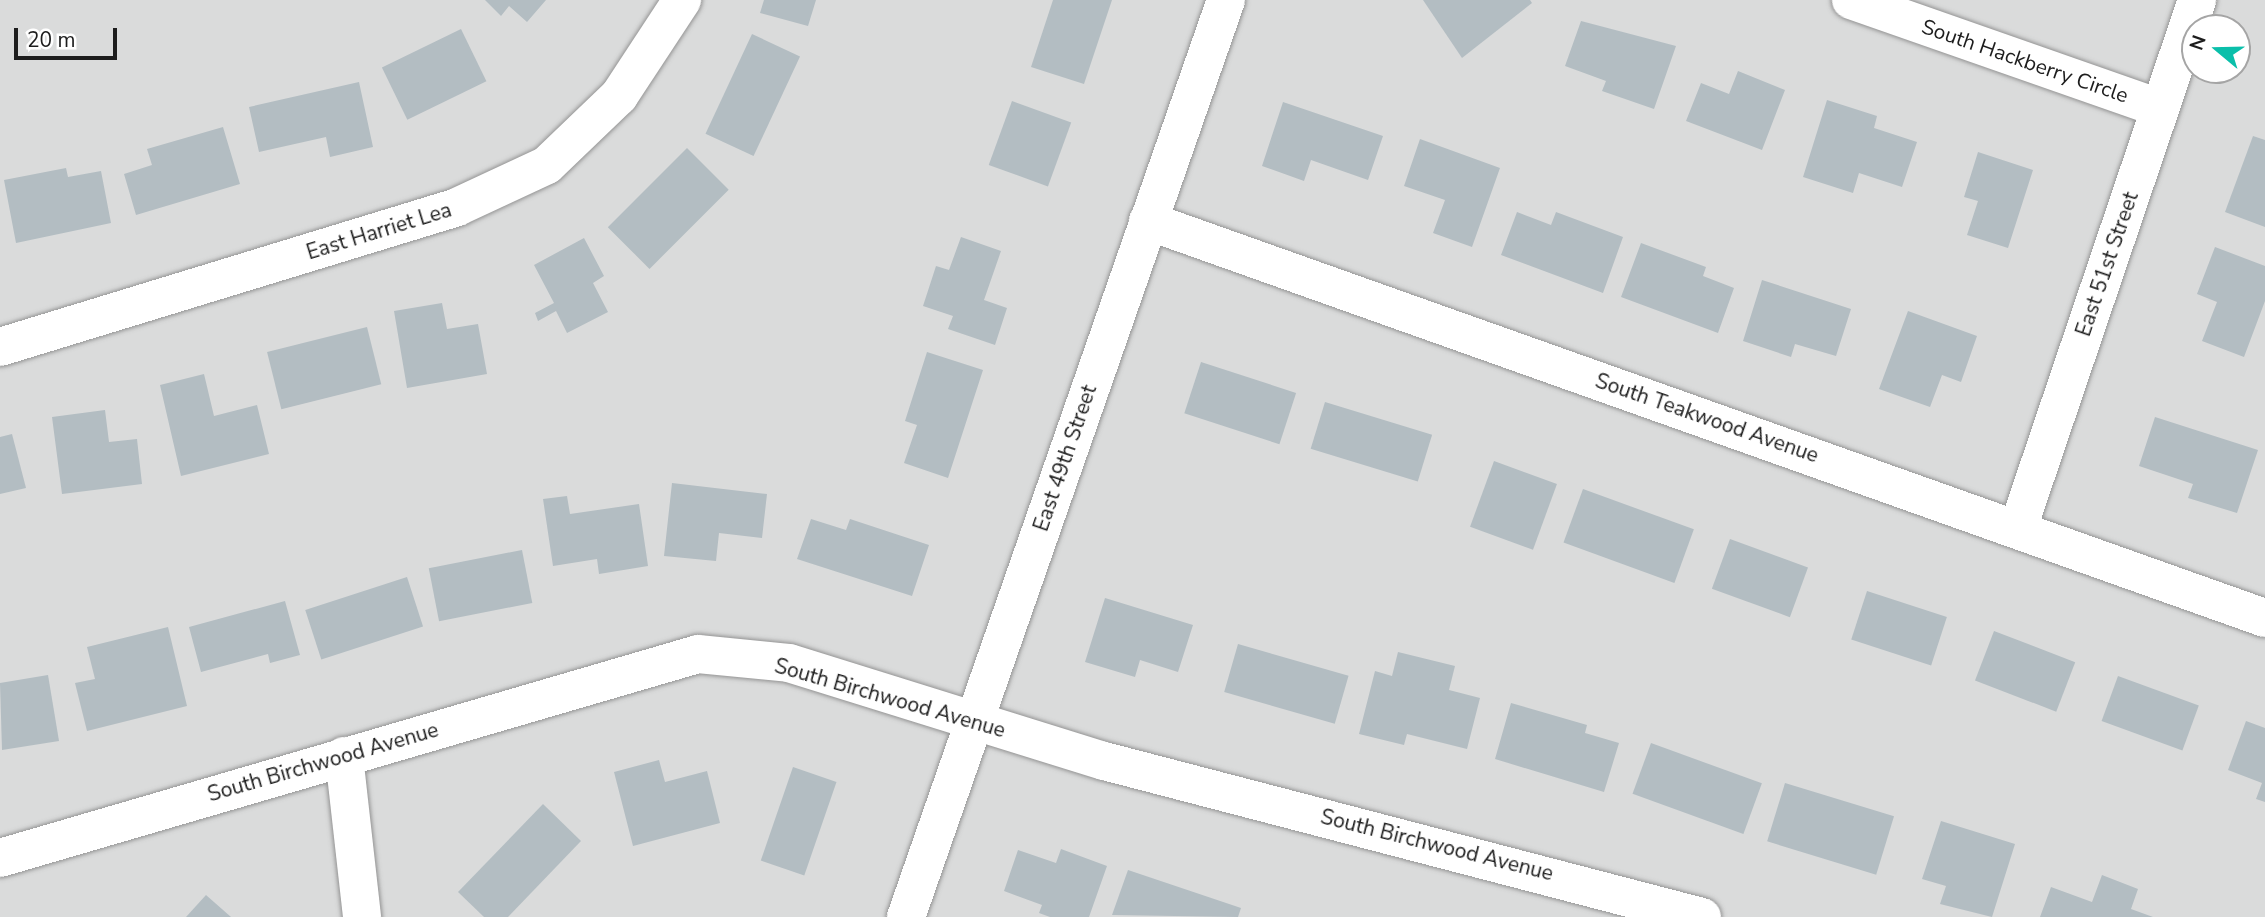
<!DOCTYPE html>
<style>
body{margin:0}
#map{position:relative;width:2265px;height:917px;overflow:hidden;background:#e3e8ed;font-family:"Nunito Sans",sans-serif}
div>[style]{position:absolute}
.residential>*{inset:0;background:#dadbdb}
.building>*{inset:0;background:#b3bdc2;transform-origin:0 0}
.roads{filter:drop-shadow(0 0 2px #949494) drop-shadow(0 0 2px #949494)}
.minor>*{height:38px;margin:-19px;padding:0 19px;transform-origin:19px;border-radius:19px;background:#fff}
span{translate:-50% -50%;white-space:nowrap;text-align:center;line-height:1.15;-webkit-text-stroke:6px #fff;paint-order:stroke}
.street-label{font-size:21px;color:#1d1d1d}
.north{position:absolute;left:2181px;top:14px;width:70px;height:70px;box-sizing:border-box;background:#fff;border:2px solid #a5a5a5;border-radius:50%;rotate:289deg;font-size:19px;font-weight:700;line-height:28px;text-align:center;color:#1d1d1d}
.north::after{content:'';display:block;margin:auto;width:24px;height:32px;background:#0abfaa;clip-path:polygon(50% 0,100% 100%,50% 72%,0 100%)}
.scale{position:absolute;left:14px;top:28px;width:103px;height:32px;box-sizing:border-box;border:4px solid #1d1d1d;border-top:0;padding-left:9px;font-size:21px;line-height:24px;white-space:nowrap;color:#1d1d1d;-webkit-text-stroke:5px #fff;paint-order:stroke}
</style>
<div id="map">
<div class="residential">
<i style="clip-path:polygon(evenodd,0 0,2265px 0,2265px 917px,0 917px,0 0,2195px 28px,2237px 28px,2237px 70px,2195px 70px,2195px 28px)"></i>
</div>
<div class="building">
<i style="clip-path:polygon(485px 0,546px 0,527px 22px,509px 6px,501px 16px)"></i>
<i style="clip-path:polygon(764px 0,816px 0,808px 26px,760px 13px)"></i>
<i style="clip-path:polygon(1053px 0,1112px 0,1084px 84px,1031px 67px)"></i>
<i style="clip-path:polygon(1423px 0,1530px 0,1532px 3px,1462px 58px)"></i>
<i style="clip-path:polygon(1581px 21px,1676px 46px,1654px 109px,1602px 91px,1606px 81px,1565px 66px)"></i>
<i style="left:461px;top:29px;width:58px;height:88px;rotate:64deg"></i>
<i style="left:752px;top:34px;width:53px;height:110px;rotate:25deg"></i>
<i style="clip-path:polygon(1738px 71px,1785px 90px,1762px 150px,1686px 121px,1701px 83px,1729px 94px)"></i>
<i style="clip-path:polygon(359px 82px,373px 147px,330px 157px,326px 137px,259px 152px,249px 107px)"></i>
<i style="clip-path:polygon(1827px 100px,1877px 116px,1874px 128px,1917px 142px,1902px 187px,1859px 173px,1853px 193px,1803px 177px)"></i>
<i style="left:1012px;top:101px;width:63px;height:68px;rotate:20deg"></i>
<i style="clip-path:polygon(1283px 102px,1383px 136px,1368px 180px,1311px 160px,1304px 181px,1262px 166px)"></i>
<i style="clip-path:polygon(223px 127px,240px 184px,136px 215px,124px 174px,152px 165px,147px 149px)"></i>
<i style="clip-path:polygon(2253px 136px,2265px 140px,2265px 227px,2225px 212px)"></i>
<i style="clip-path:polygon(1420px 139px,1500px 168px,1472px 247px,1433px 233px,1445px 200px,1404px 186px)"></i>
<i style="left:687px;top:148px;width:59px;height:112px;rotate:45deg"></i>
<i style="clip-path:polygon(1978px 152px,2033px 170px,2008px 248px,1967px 235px,1978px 201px,1964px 197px)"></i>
<i style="clip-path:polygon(66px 168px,68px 177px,101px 171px,111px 223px,16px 243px,4px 180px)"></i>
<i style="clip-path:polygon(1517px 212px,1551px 225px,1556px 212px,1623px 237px,1603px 293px,1501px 255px)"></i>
<i style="clip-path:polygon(961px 237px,1001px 251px,984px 300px,1007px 308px,995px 345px,948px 329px,953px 316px,923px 306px,936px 266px,949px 270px)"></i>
<i style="clip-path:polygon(584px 238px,604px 276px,593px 283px,608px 312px,567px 333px,556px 311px,538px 321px,535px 313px,554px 303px,534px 265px)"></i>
<i style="clip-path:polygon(1641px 243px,1706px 267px,1703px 276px,1734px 288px,1718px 333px,1621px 297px)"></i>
<i style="clip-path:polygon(2215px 247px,2265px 266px,2265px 301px,2244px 357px,2202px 341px,2217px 302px,2197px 294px)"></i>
<i style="clip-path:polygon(1762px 280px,1851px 309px,1836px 356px,1795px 344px,1791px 357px,1743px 341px)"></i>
<i style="clip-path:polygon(442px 303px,447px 329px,478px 324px,487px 374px,407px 388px,394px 311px)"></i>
<i style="clip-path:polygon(1908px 311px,1977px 336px,1961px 382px,1942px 375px,1930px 407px,1879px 389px)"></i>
<i style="left:367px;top:327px;width:59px;height:103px;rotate:76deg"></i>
<i style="clip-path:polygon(927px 352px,983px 370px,948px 478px,904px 463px,917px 425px,905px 421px)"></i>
<i style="left:1201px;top:362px;width:100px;height:54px;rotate:18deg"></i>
<i style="clip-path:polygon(204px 374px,214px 416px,257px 405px,269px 454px,181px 476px,160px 385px)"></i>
<i style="left:1325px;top:402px;width:112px;height:49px;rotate:17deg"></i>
<i style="clip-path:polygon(105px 410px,109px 442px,137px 439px,142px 484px,62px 494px,52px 417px)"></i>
<i style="clip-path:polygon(2155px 417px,2258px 450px,2237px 513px,2188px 498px,2193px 484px,2139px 466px)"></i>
<i style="clip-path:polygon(12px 434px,26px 488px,0 494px,0 437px)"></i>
<i style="left:1494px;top:461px;width:67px;height:70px;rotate:20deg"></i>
<i style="clip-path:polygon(672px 483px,767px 494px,762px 538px,719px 533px,716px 561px,664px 556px)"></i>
<i style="left:1583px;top:489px;width:118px;height:57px;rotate:20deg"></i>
<i style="clip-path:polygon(567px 496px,570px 514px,639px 504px,648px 566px,599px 574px,597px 559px,553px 566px,543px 499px)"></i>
<i style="clip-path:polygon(811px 519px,846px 530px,850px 519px,929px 545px,912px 596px,797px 559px)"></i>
<i style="left:1730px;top:539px;width:83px;height:53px;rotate:20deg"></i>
<i style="left:522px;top:550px;width:54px;height:95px;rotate:79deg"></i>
<i style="left:407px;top:577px;width:52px;height:107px;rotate:72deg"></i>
<i style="left:1867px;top:591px;width:84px;height:51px;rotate:18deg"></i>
<i style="clip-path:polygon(1105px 598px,1193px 625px,1178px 672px,1140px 660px,1135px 677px,1085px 662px)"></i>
<i style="clip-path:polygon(285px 601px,300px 655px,270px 663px,268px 654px,201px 672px,189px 627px)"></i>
<i style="clip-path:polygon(168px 627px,187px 706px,87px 731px,75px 683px,95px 679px,87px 647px)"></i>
<i style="left:1994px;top:631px;width:87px;height:53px;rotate:21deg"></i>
<i style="left:1238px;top:644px;width:115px;height:50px;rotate:16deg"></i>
<i style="clip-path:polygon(1398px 652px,1455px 666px,1449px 690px,1480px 698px,1467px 749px,1407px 734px,1404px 745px,1359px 734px,1375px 671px,1392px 676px)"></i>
<i style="clip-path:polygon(48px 675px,59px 741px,2px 750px,0 683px)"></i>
<i style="left:2118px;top:676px;width:86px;height:48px;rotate:20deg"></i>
<i style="clip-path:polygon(1511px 703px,1587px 725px,1585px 733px,1619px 743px,1604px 792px,1495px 759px)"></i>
<i style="clip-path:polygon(2246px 721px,2265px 728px,2265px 802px,2256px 799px,2262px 783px,2228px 770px)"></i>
<i style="left:1651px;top:743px;width:118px;height:54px;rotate:20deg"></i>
<i style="clip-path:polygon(659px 760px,665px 782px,707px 771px,720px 823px,633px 846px,614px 772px)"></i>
<i style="left:793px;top:767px;width:46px;height:99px;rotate:19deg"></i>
<i style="left:1785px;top:783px;width:114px;height:61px;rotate:17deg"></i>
<i style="clip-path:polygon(543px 804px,581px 841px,508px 917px,484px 917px,458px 892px)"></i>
<i style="clip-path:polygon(1941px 821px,2015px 844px,1992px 917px,1940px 904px,1946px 886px,1922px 879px)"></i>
<i style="clip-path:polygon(1061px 849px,1107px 866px,1089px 917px,1050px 917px,1039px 913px,1042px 905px,1004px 891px,1018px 850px,1056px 863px)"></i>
<i style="clip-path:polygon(1128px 870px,1241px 908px,1238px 917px,1112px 915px)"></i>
<i style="clip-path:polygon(2102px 875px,2138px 889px,2131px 909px,2153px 917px,2040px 917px,2051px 887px,2092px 902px)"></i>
<i style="clip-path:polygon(206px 895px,231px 917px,186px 917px)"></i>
</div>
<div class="roads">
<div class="minor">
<i style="left:1851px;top:0;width:327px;rotate:19.3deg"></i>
<i style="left:1148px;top:221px;width:1185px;rotate:19.57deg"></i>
<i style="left:0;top:347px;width:478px;rotate:-17deg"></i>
<i style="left:457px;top:207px;width:99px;rotate:-25deg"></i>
<i style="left:547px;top:165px;width:100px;rotate:-43.8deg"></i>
<i style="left:619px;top:96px;width:115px;rotate:-56.7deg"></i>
<i style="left:2018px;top:528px;width:558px;rotate:-71.27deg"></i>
<i style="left:344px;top:756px;width:162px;rotate:83.6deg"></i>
<i style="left:0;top:858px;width:727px;rotate:-16.29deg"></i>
<i style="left:698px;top:654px;width:91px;rotate:5.6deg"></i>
<i style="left:789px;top:663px;width:330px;rotate:17.3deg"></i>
<i style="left:1104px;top:761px;width:618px;rotate:14.62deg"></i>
<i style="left:906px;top:917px;width:971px;rotate:-70.76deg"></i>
</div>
</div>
<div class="street-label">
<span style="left:2025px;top:61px;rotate:19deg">South Hackberry Circle</span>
<span style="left:379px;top:231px;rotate:-17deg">East Harriet Lea</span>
<span style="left:2107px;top:264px;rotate:-71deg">East 51st Street</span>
<span style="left:1707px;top:418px;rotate:19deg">South Teakwood Avenue</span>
<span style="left:1065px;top:458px;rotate:-71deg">East 49th Street</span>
<span style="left:890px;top:698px;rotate:16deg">South Birchwood Avenue</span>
<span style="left:323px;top:762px;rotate:-16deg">South Birchwood Avenue</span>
<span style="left:1437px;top:845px;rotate:14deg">South Birchwood Avenue</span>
</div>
<div class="north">N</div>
<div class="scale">20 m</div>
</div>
